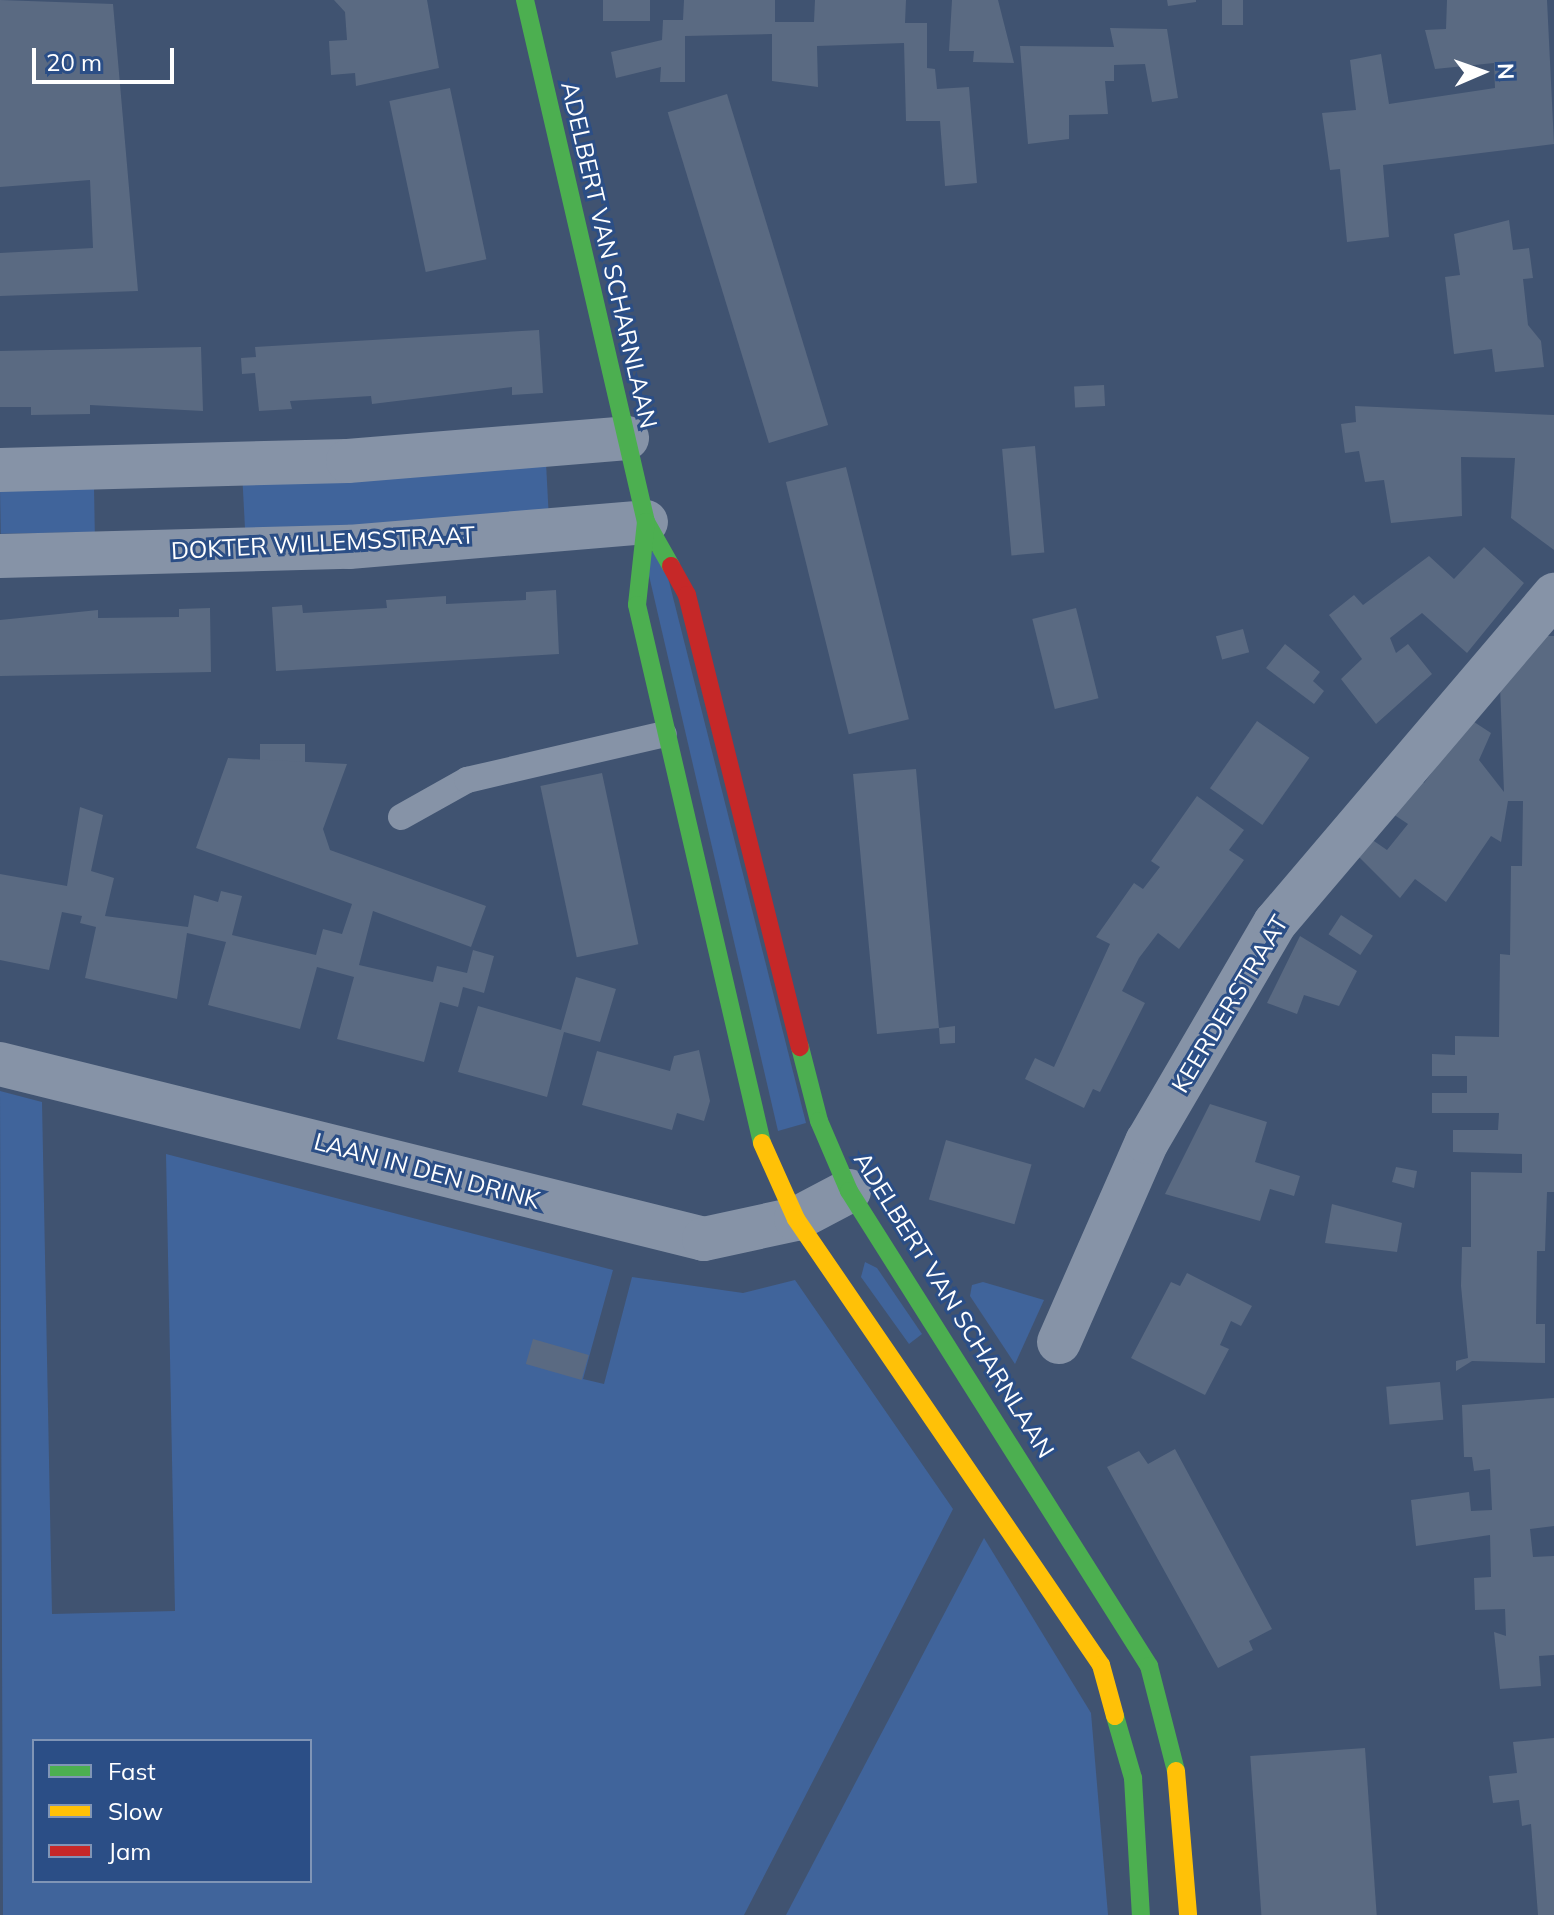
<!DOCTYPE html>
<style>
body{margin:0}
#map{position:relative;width:1554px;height:1915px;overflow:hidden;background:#405371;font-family:Mulish,sans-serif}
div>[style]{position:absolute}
.green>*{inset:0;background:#40649b;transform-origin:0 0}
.building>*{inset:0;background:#5a6a82;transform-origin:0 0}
.lane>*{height:26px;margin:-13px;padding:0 13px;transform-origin:13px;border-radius:13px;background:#8693a7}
.street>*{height:44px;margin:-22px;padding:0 22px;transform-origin:22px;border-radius:22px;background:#8693a7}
.fast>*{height:18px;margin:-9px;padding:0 9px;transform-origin:9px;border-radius:9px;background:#4caf50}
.slow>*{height:18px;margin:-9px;padding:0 9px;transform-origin:9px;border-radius:9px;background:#ffc107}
.jam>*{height:18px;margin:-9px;padding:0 9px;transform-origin:9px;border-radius:9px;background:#c62828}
span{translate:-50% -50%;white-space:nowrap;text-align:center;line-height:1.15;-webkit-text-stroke:6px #2b4e86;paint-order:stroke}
.street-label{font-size:24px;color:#fff}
.legend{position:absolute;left:32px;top:1739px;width:280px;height:144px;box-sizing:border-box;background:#2b4e86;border:2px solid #8095b6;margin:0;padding:10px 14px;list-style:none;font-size:24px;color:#fff}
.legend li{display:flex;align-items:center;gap:16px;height:40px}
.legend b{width:40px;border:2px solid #8095b6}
.north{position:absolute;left:1442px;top:32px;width:80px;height:80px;-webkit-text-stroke:6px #2b4e86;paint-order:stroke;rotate:88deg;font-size:22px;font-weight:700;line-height:32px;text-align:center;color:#fff}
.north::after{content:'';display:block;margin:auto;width:28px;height:36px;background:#fff;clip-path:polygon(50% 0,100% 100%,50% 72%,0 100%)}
.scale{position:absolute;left:32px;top:48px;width:142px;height:36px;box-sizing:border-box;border:4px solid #fff;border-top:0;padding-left:10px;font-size:24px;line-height:28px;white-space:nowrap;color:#fff;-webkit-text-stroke:6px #2b4e86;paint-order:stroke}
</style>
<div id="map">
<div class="green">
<i style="left:546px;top:463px;width:55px;height:304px;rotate:87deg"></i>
<i style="left:94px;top:487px;width:45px;height:94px;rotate:89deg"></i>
<i style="clip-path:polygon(661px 550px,806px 1123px,778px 1131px,644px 554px)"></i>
<i style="clip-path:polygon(evenodd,0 1091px,42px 1102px,52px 1614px,175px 1611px,166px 1154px,613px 1270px,583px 1379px,604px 1384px,632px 1277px,743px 1293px,795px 1280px,953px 1509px,744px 1915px,3px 1915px,0 1091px,34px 1741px,310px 1741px,310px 1881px,34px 1881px,34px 1741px)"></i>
<i style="clip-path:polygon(865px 1262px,877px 1268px,922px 1334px,909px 1344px,861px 1277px)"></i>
<i style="clip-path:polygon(983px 1282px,1044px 1300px,1015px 1364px,970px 1296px,972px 1285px)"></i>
<i style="clip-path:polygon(984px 1538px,1091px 1713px,1108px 1915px,786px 1915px)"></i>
</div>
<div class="building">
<i style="clip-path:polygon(0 0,113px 4px,138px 291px,0 296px,0 253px,93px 248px,90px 180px,0 187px)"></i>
<i style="clip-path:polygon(334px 0,427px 0,439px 68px,356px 86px,355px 73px,331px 75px,329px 41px,347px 40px,345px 12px)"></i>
<i style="left:603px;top:0;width:47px;height:21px"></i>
<i style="clip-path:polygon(684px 0,775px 0,775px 22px,814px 22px,815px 0,906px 0,905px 23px,927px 23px,927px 68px,935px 69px,937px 89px,969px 87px,977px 183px,945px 186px,940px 121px,906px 121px,904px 43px,817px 46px,818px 87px,772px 81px,772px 34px,685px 36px,685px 82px,660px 82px,661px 67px,616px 78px,611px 52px,662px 40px,663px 20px,683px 20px)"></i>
<i style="clip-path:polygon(952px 0,998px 0,1014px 63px,973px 62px,974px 51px,949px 51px)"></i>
<i style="clip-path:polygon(1167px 0,1196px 0,1196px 2px,1168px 6px)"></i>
<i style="left:1222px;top:0;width:21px;height:25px"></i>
<i style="clip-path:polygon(1447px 0,1547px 0,1554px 144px,1383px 165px,1389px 237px,1347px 242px,1340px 169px,1330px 170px,1322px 113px,1356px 110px,1350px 60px,1381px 54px,1389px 104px,1495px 88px,1494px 63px,1435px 69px,1425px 30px,1446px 29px)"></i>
<i style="clip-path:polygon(1110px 28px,1167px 29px,1178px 98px,1152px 102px,1145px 64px,1114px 65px,1114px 81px,1105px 81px,1108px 114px,1069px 115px,1069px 139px,1028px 144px,1020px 46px,1114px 47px)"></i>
<i style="left:450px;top:88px;width:175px;height:62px;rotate:78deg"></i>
<i style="left:727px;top:94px;width:346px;height:62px;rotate:73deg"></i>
<i style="clip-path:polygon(1509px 220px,1513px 250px,1529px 248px,1533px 278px,1523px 279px,1528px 325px,1541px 341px,1544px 367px,1495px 372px,1492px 349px,1454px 354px,1445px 277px,1460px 275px,1454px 234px)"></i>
<i style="clip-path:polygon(539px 330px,543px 393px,512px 395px,512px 387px,372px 404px,371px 396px,290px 401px,292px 409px,259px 411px,255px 373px,242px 374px,241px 358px,256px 357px,255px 347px)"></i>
<i style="clip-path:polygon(201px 347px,203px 411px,90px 405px,90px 414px,31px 415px,31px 407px,0 407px,0 351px)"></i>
<i style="left:1104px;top:385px;width:21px;height:30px;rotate:87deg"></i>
<i style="clip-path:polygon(1355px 406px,1554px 415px,1554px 550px,1511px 518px,1515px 458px,1461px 457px,1462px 516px,1391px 523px,1384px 480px,1365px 482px,1359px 451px,1345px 453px,1341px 424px,1356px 422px)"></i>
<i style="left:1035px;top:446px;width:107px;height:33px;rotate:85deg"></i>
<i style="left:846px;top:467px;width:260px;height:62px;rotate:76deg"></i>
<i style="clip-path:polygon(1484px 547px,1524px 583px,1467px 653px,1422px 613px,1390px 638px,1396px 653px,1408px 644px,1432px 674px,1376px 724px,1341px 679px,1362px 659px,1329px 615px,1354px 595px,1363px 605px,1429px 556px,1454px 579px)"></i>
<i style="clip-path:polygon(556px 590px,559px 654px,276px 671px,272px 607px,302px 605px,303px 613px,387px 608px,386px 600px,446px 596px,446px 604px,526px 600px,526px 592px)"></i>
<i style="clip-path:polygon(210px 608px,211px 672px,0 676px,0 620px,98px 610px,98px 618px,179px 617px,179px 609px)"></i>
<i style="left:1076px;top:608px;width:93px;height:45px;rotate:76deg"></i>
<i style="left:1243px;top:629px;width:24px;height:28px;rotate:75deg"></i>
<i style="clip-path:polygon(1545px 636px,1554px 636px,1554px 1192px,1547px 1192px,1545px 1251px,1537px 1251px,1536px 1324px,1545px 1324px,1545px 1363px,1472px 1361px,1456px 1371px,1456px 1361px,1468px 1358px,1461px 1286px,1462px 1247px,1471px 1247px,1471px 1172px,1522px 1173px,1522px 1154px,1453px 1152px,1453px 1130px,1498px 1130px,1499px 1113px,1432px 1113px,1432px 1093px,1467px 1093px,1467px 1076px,1432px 1076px,1432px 1054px,1455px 1055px,1455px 1036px,1499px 1037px,1500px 954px,1510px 955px,1511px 866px,1522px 866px,1523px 801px,1508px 801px,1501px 842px,1491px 836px,1446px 902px,1415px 879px,1400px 898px,1358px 856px,1371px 839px,1387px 850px,1408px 824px,1390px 812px,1417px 777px,1424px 783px,1471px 720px,1491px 733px,1479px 760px,1504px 792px,1500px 685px)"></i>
<i style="clip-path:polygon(1285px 644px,1320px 672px,1313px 681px,1324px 691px,1314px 704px,1266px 668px)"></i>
<i style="left:1257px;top:721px;width:64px;height:82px;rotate:35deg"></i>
<i style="left:260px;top:744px;width:45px;height:18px"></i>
<i style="clip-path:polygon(228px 758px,347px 764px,323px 829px,330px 850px,486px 906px,471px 947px,373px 911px,359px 965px,433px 982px,437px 966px,467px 973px,473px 950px,494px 956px,484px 993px,463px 987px,458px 1007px,440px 1002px,424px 1062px,337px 1039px,354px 977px,317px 967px,300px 1029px,208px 1005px,226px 942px,187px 933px,177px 999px,85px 978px,96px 927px,80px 923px,82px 916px,62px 912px,49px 970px,0 960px,0 874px,67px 886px,80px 807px,103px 815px,91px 871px,114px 878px,105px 916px,188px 927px,194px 895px,218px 902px,221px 891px,242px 896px,232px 935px,316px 955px,323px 929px,342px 934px,352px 904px,196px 848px)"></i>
<i style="clip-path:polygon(916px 769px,939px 1028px,955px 1026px,955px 1043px,940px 1044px,939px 1028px,877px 1034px,853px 774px)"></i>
<i style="left:602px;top:773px;width:175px;height:63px;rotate:78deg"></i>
<i style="clip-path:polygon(1197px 796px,1244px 830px,1229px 850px,1244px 860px,1179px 949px,1158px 933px,1139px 958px,1122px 991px,1145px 1003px,1100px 1092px,1093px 1089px,1084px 1108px,1025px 1079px,1035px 1058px,1054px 1067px,1110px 944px,1096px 937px,1134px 883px,1143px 889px,1160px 867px,1151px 861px)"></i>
<i style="left:1341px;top:915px;width:38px;height:23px;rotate:33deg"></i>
<i style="clip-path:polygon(1300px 936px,1357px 971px,1339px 1006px,1304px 995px,1297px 1014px,1267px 1003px)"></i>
<i style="clip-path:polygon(576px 977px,616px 989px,600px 1042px,564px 1032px,547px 1097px,458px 1072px,478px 1006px,561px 1030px)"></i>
<i style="clip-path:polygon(699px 1050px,710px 1101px,704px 1121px,677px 1113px,672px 1130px,582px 1105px,597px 1051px,670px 1071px,674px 1056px)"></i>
<i style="clip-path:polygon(1210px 1104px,1267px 1122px,1255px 1162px,1300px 1176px,1294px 1196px,1270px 1189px,1260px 1221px,1165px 1194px)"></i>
<i style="left:946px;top:1140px;width:89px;height:62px;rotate:16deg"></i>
<i style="clip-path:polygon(1396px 1167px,1417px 1171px,1414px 1188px,1392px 1182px)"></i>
<i style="clip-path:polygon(1332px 1204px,1402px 1223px,1397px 1252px,1325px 1243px)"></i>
<i style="clip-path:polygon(1187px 1273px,1252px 1306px,1241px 1326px,1231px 1321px,1220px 1345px,1229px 1349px,1205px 1395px,1131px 1358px,1171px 1282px,1180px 1286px)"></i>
<i style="left:533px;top:1339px;width:58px;height:26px;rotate:16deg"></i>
<i style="left:1440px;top:1382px;width:38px;height:54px;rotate:85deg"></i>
<i style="clip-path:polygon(1554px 1398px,1554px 1526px,1530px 1529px,1533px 1557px,1554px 1556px,1554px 1655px,1539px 1656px,1541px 1686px,1500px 1689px,1494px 1632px,1506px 1636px,1505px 1609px,1475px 1610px,1474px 1578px,1491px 1577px,1490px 1535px,1416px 1546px,1411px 1500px,1469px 1492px,1471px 1511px,1492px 1510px,1490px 1469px,1474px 1471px,1472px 1457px,1464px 1457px,1462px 1405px)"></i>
<i style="clip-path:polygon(1175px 1449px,1272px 1629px,1249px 1641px,1253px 1650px,1218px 1668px,1107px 1467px,1139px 1451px,1148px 1464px)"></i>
<i style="clip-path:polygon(1554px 1738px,1554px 1915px,1538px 1915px,1531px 1824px,1522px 1826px,1519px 1800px,1493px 1803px,1489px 1776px,1517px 1773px,1513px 1742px)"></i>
<i style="left:1365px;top:1748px;width:168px;height:115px;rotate:86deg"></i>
</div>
<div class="lane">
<i style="left:401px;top:817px;width:76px;rotate:-29.3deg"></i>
<i style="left:467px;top:780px;width:202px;rotate:-13.1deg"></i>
</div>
<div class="street">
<i style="left:0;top:470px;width:348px;rotate:-1.5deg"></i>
<i style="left:348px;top:461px;width:280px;rotate:-4.7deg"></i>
<i style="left:0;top:556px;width:349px;rotate:-1.5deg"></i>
<i style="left:349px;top:547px;width:298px;rotate:-4.8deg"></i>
<i style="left:0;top:1064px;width:725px;rotate:13.96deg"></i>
<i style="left:704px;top:1239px;width:94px;rotate:-12.3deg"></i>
<i style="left:796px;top:1219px;width:60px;rotate:-27.8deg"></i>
<i style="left:1059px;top:1342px;width:219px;rotate:-66.3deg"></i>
<i style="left:1147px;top:1142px;width:254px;rotate:-59.7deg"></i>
<i style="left:1275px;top:923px;width:431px;rotate:-49.6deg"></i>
</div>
<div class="fast">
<i style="left:525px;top:0;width:536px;rotate:76.95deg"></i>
<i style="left:646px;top:522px;width:51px;rotate:60.4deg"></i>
<i style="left:646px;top:522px;width:83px;rotate:96.2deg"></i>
<i style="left:637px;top:605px;width:552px;rotate:76.92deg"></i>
<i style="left:800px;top:1047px;width:76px;rotate:75.6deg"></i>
<i style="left:819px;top:1121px;width:76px;rotate:66.8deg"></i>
<i style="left:849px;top:1191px;width:562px;rotate:57.72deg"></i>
<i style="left:1149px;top:1666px;width:108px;rotate:75.6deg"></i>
<i style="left:1115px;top:1716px;width:65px;rotate:73.8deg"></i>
<i style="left:1133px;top:1778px;width:137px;rotate:86.7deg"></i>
</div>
<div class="slow">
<i style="left:762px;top:1143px;width:83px;rotate:65.9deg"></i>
<i style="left:796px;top:1219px;width:540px;rotate:55.63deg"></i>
<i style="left:1101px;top:1665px;width:53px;rotate:74.6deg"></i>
<i style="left:1176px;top:1771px;width:144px;rotate:85.2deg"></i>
</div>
<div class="jam">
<i style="left:671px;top:566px;width:33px;rotate:61deg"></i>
<i style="left:687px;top:595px;width:466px;rotate:76deg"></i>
</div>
<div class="street-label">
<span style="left:609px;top:255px;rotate:77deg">ADELBERT VAN SCHARNLAAN</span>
<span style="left:323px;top:543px;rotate:-3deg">DOKTER WILLEMSSTRAAT</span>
<span style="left:1230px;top:1004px;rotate:-59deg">KEERDERSTRAAT</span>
<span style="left:427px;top:1171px;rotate:15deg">LAAN IN DEN DRINK</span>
<span style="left:954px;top:1305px;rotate:58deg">ADELBERT VAN SCHARNLAAN</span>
</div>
<ul class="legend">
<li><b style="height:10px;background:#4caf50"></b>Fast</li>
<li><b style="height:10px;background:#ffc107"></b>Slow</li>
<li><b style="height:10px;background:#c62828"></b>Jam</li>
</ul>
<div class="north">N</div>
<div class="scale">20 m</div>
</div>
